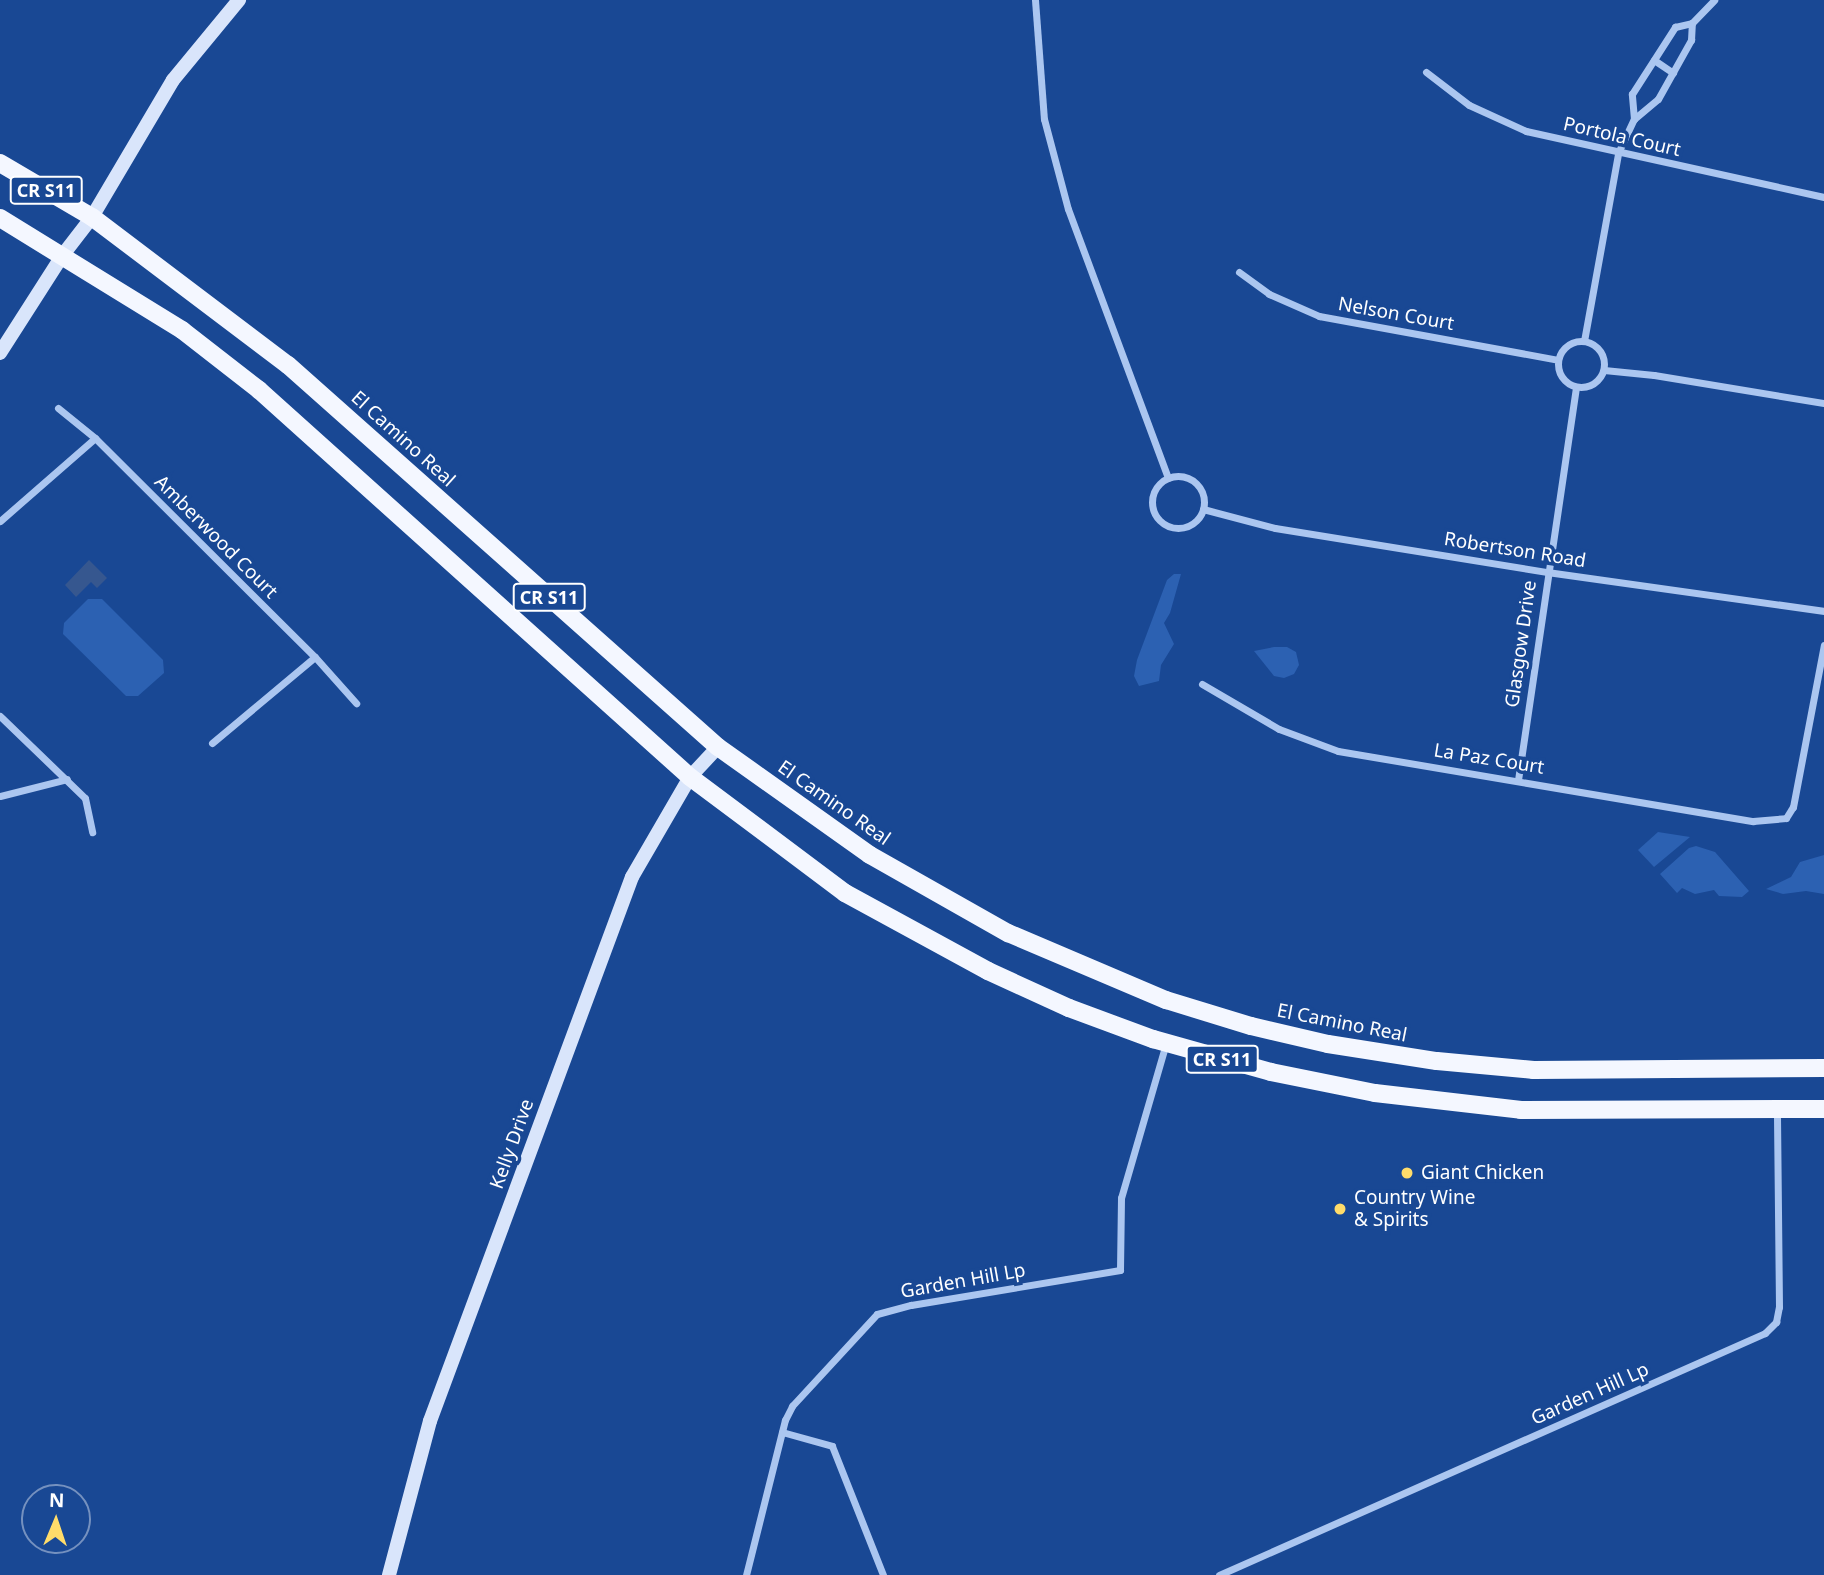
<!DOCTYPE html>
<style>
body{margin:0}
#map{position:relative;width:1824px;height:1575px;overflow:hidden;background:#194894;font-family:"Noto Sans",sans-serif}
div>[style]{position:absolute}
.green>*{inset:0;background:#2c61b2}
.water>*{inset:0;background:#36578f}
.street>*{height:7px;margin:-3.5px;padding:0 3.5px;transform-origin:3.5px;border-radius:3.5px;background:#abc6f0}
.street>.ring{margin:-3.5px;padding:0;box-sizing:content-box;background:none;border:7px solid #abc6f0;border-radius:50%}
.secondary>*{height:14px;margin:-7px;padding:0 7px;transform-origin:7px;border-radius:7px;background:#d9e5fb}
.primary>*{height:18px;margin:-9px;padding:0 9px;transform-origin:9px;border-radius:9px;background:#f4f7ff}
.dots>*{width:19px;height:19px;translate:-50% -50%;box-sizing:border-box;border:4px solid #194894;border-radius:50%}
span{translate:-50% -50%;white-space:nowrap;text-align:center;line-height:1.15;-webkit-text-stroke:7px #194894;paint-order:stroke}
.shield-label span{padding:2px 5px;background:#194894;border:2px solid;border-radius:5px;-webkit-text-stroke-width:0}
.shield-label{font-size:18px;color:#fff;font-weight:700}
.street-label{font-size:19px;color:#fff}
.poi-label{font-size:19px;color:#fff}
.left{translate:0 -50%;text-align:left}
.north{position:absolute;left:21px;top:1484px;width:70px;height:70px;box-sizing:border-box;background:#194894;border:2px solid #7591bf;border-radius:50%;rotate:2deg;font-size:19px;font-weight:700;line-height:28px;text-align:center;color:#fff}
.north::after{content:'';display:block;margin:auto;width:24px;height:32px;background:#ffdc6a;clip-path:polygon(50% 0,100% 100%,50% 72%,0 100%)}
</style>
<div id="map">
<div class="green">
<i style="clip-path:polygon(1174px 574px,1181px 574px,1170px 613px,1164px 623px,1174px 644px,1161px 665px,1159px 681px,1139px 686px,1134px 676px,1137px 660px,1167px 580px)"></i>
<i style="clip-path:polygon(88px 599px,102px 599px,163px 660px,164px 673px,138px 696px,126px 696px,63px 634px,64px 623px)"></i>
<i style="clip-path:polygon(1274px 647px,1287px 647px,1296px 652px,1299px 665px,1294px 674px,1284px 678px,1274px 676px,1254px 651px)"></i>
<i style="clip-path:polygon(1658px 832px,1690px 837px,1654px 867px,1638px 850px)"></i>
<i style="clip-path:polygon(1696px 846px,1715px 852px,1749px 891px,1742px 897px,1719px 896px,1714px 890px,1695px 894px,1682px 888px,1677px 893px,1660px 874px,1689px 848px)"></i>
<i style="clip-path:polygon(1824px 855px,1824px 894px,1806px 891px,1783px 894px,1766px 889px,1791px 877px,1800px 862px)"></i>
</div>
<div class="water">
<i style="clip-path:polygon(89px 560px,107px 578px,97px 588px,91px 582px,76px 597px,65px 585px)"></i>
</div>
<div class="street">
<i style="left:1035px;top:0;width:119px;rotate:85.7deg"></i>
<i style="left:1044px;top:119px;width:93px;rotate:75.1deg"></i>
<i style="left:1068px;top:209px;width:287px;rotate:69.6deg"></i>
<i style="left:1654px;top:60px;width:23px;rotate:34deg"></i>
<i style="left:1426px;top:72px;width:54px;rotate:37.5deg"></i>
<i style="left:1469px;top:105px;width:63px;rotate:24.5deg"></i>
<i style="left:1526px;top:131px;width:305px;rotate:12.5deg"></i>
<i style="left:1634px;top:119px;width:31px;rotate:-40deg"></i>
<i style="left:1658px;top:99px;width:68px;rotate:-60.8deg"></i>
<i style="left:1691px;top:40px;width:17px;rotate:-87deg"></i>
<i style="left:1239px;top:272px;width:37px;rotate:36deg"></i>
<i style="left:1269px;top:294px;width:55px;rotate:23.7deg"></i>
<i style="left:1319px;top:316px;width:243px;rotate:10.4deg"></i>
<i class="ring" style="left:1558px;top:341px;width:39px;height:39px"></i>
<i style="left:1584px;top:341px;width:191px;rotate:-79.7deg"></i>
<i style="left:1618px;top:153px;width:38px;rotate:-65deg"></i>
<i style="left:1634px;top:119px;width:25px;rotate:-95deg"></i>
<i style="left:1632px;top:94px;width:80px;rotate:-57.3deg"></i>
<i style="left:1675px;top:27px;width:17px;rotate:-13deg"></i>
<i style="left:1692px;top:23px;width:32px;rotate:-46deg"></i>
<i style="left:1604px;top:370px;width:50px;rotate:5.7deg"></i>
<i style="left:1654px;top:375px;width:172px;rotate:9.4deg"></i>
<i style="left:58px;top:408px;width:48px;rotate:39deg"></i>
<i style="left:95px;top:438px;width:310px;rotate:44.9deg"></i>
<i style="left:315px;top:657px;width:62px;rotate:48.3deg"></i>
<i class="ring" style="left:1152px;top:476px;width:45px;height:45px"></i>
<i style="left:1203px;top:509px;width:74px;rotate:14.8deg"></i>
<i style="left:1275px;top:528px;width:276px;rotate:9.2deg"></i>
<i style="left:1547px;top:572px;width:280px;rotate:8deg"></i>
<i style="left:0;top:521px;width:126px;rotate:-41.1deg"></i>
<i style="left:1202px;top:684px;width:89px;rotate:30.3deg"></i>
<i style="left:1279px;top:729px;width:63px;rotate:20.4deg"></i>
<i style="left:1338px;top:751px;width:421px;rotate:9.6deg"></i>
<i style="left:1753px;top:821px;width:33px;rotate:-5deg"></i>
<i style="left:1786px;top:818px;width:13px;rotate:-58deg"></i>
<i style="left:1793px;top:807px;width:165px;rotate:-79.2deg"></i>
<i style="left:0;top:716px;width:118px;rotate:44deg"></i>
<i style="left:85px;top:798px;width:35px;rotate:78deg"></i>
<i style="left:212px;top:743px;width:134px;rotate:-39.9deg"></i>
<i style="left:1518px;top:780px;width:397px;rotate:-81.6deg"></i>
<i style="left:0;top:796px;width:69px;rotate:-14.2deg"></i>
<i style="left:782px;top:1432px;width:52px;rotate:15.6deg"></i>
<i style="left:832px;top:1446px;width:139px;rotate:68.4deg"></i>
<i style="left:746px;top:1575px;width:160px;rotate:-75.9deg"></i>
<i style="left:785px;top:1420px;width:16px;rotate:-63deg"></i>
<i style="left:792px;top:1406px;width:125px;rotate:-47.3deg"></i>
<i style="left:877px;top:1314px;width:35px;rotate:-15deg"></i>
<i style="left:911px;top:1305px;width:212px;rotate:-9.5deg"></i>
<i style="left:1120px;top:1270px;width:72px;rotate:-89.2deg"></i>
<i style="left:1121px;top:1198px;width:161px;rotate:-73.8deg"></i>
<i style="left:1219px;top:1575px;width:597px;rotate:-23.9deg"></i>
<i style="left:1765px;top:1333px;width:16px;rotate:-45deg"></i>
<i style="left:1776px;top:1322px;width:15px;rotate:-79deg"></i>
<i style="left:1779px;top:1307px;width:197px;rotate:-90.6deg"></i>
</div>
<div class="secondary">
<i style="left:0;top:353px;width:115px;rotate:-57.4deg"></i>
<i style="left:62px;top:256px;width:49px;rotate:-52.4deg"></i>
<i style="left:92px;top:217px;width:159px;rotate:-59.4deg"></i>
<i style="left:173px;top:80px;width:104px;rotate:-50.5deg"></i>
<i style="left:389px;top:1575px;width:159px;rotate:-75.1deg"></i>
<i style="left:430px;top:1421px;width:580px;rotate:-69.63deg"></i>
<i style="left:632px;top:877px;width:116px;rotate:-59.9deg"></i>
<i style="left:690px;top:777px;width:41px;rotate:-47deg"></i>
</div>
<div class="primary">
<i style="left:0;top:163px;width:107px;rotate:30.4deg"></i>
<i style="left:92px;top:217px;width:246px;rotate:37.1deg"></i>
<i style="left:288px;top:365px;width:575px;rotate:41.62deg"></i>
<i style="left:718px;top:747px;width:186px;rotate:35.4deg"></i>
<i style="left:870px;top:855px;width:159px;rotate:29.5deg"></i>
<i style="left:1008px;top:933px;width:172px;rotate:23deg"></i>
<i style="left:1166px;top:1000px;width:89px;rotate:17deg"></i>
<i style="left:1251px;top:1026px;width:79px;rotate:13.2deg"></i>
<i style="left:1328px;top:1044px;width:110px;rotate:8.9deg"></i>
<i style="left:1437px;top:1061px;width:97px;rotate:5.3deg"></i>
<i style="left:1534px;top:1070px;width:290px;rotate:-0.4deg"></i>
<i style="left:0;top:218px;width:214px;rotate:31.6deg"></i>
<i style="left:182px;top:330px;width:98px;rotate:37.9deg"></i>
<i style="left:259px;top:390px;width:579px;rotate:41.92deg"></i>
<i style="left:690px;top:777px;width:194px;rotate:36.8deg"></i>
<i style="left:845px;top:893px;width:163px;rotate:28.6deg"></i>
<i style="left:988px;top:971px;width:89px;rotate:24.6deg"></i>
<i style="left:1069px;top:1008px;width:90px;rotate:20.3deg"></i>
<i style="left:1153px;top:1039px;width:123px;rotate:15.6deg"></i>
<i style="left:1271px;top:1072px;width:106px;rotate:11.4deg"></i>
<i style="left:1375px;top:1093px;width:147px;rotate:6.6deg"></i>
<i style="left:1521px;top:1110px;width:303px;rotate:-0.2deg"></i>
</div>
<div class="dots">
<i style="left:1407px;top:1173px;background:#ffdc6a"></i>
<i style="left:1340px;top:1209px;background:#ffdc6a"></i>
</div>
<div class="shield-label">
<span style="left:46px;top:190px">CR S11</span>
<span style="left:549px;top:597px">CR S11</span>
<span style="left:1222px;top:1059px">CR S11</span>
</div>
<div class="street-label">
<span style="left:1622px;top:137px;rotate:13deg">Portola Court</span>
<span style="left:1396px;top:314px;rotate:10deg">Nelson Court</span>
<span style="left:403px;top:439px;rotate:42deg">El Camino Real</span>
<span style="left:216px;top:537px;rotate:45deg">Amberwood Court</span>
<span style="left:1515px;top:550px;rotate:9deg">Robertson Road</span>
<span style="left:1521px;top:644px;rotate:-82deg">Glasgow Drive</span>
<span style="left:1489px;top:759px;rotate:9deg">La Paz Court</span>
<span style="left:834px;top:803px;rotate:35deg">El Camino Real</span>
<span style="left:1342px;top:1023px;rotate:11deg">El Camino Real</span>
<span style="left:512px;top:1144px;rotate:-70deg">Kelly Drive</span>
<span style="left:963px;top:1281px;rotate:-10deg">Garden Hill Lp</span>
<span style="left:1590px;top:1394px;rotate:-24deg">Garden Hill Lp</span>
</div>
<div class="poi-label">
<span class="left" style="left:1421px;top:1173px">Giant Chicken</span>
<span class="left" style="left:1354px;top:1209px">Country Wine<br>&amp; Spirits</span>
</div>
<div class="north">N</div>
</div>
